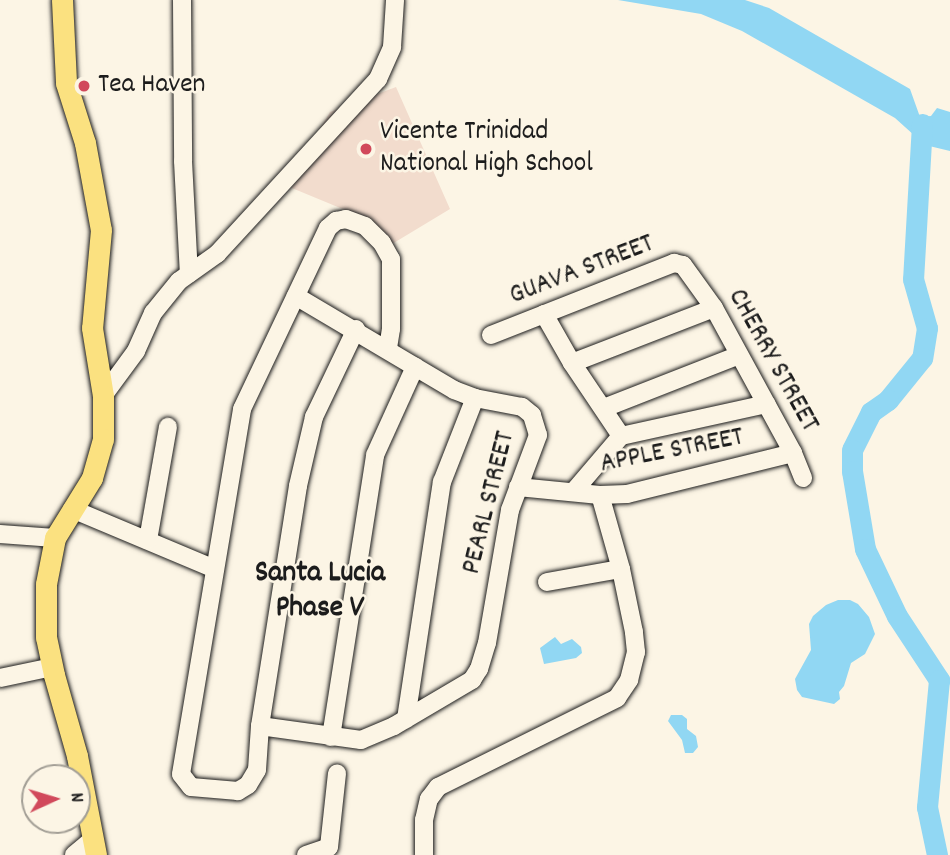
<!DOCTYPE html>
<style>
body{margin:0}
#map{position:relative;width:950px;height:855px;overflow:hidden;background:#fcf5e5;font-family:Dekko,sans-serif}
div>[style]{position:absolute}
.built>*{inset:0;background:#f2dccd}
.water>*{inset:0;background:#91d7f3}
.river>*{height:21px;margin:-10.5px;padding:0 10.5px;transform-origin:10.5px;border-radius:10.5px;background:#91d7f3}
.roads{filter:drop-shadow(0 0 2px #1c1c1c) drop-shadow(0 0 2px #1c1c1c)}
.minor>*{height:18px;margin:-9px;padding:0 9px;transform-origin:9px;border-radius:9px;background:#fcf5e5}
.major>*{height:21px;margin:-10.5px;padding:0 10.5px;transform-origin:10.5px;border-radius:10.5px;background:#fbe180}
.dots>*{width:19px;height:19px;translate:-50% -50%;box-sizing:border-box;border:4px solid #fcf5e5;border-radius:50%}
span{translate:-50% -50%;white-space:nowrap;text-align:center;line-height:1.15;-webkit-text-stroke:5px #fcf5e5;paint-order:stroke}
.poi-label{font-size:28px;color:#1c1c1c}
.left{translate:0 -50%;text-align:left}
.street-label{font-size:28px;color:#1c1c1c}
.neighbourhood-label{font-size:30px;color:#1c1c1c;font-weight:700}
.north{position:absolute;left:21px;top:764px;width:70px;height:70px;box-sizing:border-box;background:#fcf5e5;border:2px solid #a29e95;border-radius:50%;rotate:86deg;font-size:19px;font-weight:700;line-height:28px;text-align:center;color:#1c1c1c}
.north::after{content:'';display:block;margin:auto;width:24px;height:32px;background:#d1495b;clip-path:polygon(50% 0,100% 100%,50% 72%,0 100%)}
</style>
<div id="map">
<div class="built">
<i style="clip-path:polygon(396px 87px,450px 209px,392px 244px,362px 217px,287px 186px,330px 112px)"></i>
</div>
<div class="water">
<i style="clip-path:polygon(618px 0,745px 0,769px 8px,910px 89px,920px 117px,931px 116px,937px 108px,950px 112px,950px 151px,925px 145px,895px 118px,742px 31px,701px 14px)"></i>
<i style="clip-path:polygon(838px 600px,850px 600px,858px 604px,869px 617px,875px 634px,865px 654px,851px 663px,844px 686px,839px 692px,840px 699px,834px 704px,802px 697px,797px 690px,795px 679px,811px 650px,809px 624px,813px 616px,826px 605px)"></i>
<i style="clip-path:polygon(555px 637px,561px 644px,572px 639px,581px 647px,582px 653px,576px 658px,544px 664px,540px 648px)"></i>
<i style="clip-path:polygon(671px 715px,682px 715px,687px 719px,687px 729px,696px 736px,698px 747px,693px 753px,685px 753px,682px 740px,668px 721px)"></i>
</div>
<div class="river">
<i style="left:922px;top:124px;width:155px;rotate:93.3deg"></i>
<i style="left:913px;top:279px;width:51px;rotate:74.1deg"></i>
<i style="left:927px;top:328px;width:30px;rotate:99deg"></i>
<i style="left:922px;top:358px;width:54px;rotate:129deg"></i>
<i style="left:888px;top:400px;width:21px;rotate:145deg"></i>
<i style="left:871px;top:412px;width:42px;rotate:116.6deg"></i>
<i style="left:852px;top:450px;width:21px;rotate:90deg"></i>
<i style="left:852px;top:471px;width:79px;rotate:80.5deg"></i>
<i style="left:865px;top:549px;width:74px;rotate:64.5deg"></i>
<i style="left:897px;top:616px;width:77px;rotate:56.7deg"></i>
<i style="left:939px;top:680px;width:128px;rotate:95.4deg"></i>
<i style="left:927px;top:807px;width:49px;rotate:78.2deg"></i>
</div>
<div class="roads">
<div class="minor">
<i style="left:182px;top:0;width:161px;rotate:89.6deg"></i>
<i style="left:183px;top:161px;width:113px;rotate:87deg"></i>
<i style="left:544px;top:314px;width:56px;rotate:60.3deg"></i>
<i style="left:572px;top:363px;width:88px;rotate:56.1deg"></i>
<i style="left:621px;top:436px;width:72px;rotate:130.5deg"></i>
<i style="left:356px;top:329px;width:98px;rotate:115.5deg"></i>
<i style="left:314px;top:417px;width:71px;rotate:103.1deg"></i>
<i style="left:298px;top:486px;width:243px;rotate:99deg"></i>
<i style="left:260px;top:726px;width:44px;rotate:93.9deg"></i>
<i style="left:257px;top:770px;width:17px;rotate:121deg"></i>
<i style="left:248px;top:785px;width:12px;rotate:149deg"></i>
<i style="left:238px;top:791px;width:47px;rotate:-175.1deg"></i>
<i style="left:191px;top:787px;width:16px;rotate:-128deg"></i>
<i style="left:181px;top:774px;width:370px;rotate:-80.5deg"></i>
<i style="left:242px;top:409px;width:200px;rotate:-64.6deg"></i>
<i style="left:328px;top:228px;width:11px;rotate:-41deg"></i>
<i style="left:336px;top:221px;width:10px;rotate:-11deg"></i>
<i style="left:346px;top:219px;width:20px;rotate:20deg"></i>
<i style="left:365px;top:226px;width:24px;rotate:45deg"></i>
<i style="left:382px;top:243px;width:18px;rotate:61deg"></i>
<i style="left:391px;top:259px;width:70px;rotate:90deg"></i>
<i style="left:391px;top:329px;width:20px;rotate:99deg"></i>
<i style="left:491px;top:335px;width:197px;rotate:-21.5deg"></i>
<i style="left:674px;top:263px;width:9px;rotate:13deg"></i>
<i style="left:683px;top:265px;width:53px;rotate:54.2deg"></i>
<i style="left:714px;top:308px;width:165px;rotate:61.4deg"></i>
<i style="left:793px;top:453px;width:27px;rotate:68deg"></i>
<i style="left:572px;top:363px;width:152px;rotate:-21.2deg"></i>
<i style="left:103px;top:396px;width:56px;rotate:-53.7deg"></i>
<i style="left:136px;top:351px;width:42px;rotate:-65.9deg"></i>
<i style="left:153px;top:313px;width:41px;rotate:-50.9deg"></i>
<i style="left:179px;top:281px;width:47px;rotate:-35.4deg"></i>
<i style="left:217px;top:254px;width:238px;rotate:-47.4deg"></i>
<i style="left:378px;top:79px;width:35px;rotate:-66deg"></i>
<i style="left:392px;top:47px;width:47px;rotate:-86.3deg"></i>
<i style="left:604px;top:408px;width:145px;rotate:-21.4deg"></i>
<i style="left:621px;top:436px;width:149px;rotate:-12.4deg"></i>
<i style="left:518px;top:487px;width:82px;rotate:5.6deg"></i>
<i style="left:600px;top:495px;width:27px;rotate:-2deg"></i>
<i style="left:627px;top:494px;width:171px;rotate:-13.9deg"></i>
<i style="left:72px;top:509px;width:155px;rotate:22.8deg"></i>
<i style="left:0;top:534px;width:55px;rotate:4.2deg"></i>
<i style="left:148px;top:540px;width:115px;rotate:-80deg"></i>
<i style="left:547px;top:582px;width:75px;rotate:-10deg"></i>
<i style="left:0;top:678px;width:53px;rotate:-11.9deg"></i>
<i style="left:406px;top:719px;width:240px;rotate:-81.4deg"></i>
<i style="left:442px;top:482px;width:90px;rotate:-68.6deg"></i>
<i style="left:260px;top:726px;width:102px;rotate:7.9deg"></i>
<i style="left:361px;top:740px;width:36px;rotate:-23deg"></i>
<i style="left:394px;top:726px;width:91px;rotate:-30.5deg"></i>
<i style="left:472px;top:680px;width:13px;rotate:-58deg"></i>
<i style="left:479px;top:669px;width:27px;rotate:-73deg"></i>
<i style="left:487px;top:643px;width:135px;rotate:-80.2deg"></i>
<i style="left:510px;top:510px;width:80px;rotate:-69.5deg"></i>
<i style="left:538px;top:435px;width:21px;rotate:-107deg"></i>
<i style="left:532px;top:415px;width:13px;rotate:-141deg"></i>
<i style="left:522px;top:407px;width:48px;rotate:-169.2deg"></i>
<i style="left:475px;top:398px;width:22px;rotate:-159deg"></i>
<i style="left:454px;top:390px;width:184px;rotate:-149.3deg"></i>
<i style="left:331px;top:737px;width:285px;rotate:-81.1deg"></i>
<i style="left:375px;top:455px;width:97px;rotate:-65.6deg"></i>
<i style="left:74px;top:855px;width:25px;rotate:-40deg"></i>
<i style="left:306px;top:855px;width:24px;rotate:-19deg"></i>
<i style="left:329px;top:847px;width:74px;rotate:-83.8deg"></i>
<i style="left:424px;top:855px;width:35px;rotate:-90deg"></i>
<i style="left:424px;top:820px;width:22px;rotate:-77deg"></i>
<i style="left:429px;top:799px;width:15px;rotate:-53deg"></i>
<i style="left:438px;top:787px;width:200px;rotate:-26.4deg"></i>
<i style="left:617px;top:698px;width:22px;rotate:-56deg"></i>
<i style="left:629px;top:680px;width:29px;rotate:-76deg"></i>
<i style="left:636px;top:652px;width:20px;rotate:-96deg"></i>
<i style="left:634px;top:632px;width:64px;rotate:-101.7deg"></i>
<i style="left:621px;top:569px;width:77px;rotate:-105.8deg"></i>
</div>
<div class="major">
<i style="left:62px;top:0;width:83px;rotate:87.2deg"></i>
<i style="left:66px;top:83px;width:63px;rotate:72.4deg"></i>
<i style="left:85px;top:143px;width:88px;rotate:79.6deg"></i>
<i style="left:101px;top:230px;width:98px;rotate:95.2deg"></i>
<i style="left:92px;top:328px;width:69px;rotate:80.8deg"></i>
<i style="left:103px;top:396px;width:43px;rotate:90deg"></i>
<i style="left:103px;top:439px;width:41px;rotate:105.8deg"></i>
<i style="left:92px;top:478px;width:70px;rotate:121.7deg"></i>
<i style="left:55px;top:538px;width:47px;rotate:101.1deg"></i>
<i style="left:46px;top:584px;width:53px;rotate:90deg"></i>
<i style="left:46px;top:637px;width:39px;rotate:78deg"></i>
<i style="left:54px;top:675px;width:84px;rotate:74.1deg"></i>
<i style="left:77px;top:756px;width:101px;rotate:79.1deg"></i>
</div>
</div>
<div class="dots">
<i style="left:84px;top:86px;background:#d1495b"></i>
<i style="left:366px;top:149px;background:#d1495b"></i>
</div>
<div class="poi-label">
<span class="left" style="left:98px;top:86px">Tea Haven</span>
<span class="left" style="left:380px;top:149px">Vicente Trinidad<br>National High School</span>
</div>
<div class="street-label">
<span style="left:582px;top:271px;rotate:-21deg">GUAVA STREET</span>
<span style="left:772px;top:361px;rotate:61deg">CHERRY STREET</span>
<span style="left:672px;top:452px;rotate:-11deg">APPLE STREET</span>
<span style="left:490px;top:503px;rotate:-76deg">PEARL STREET</span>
</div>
<div class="neighbourhood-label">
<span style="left:320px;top:592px">Santa Lucia<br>Phase V</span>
</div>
<div class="north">N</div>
</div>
